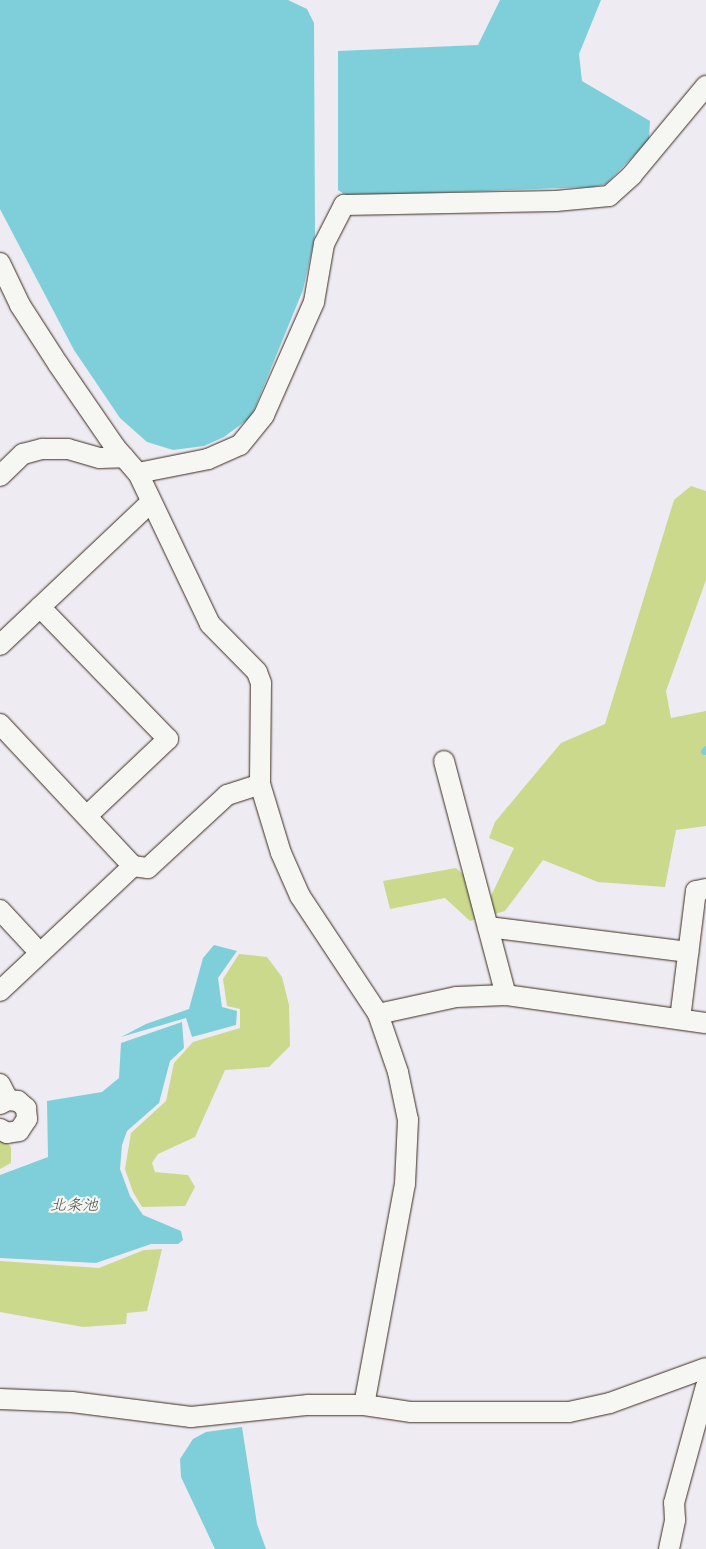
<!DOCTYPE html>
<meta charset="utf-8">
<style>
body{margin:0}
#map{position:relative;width:706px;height:1549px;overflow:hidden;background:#eeebf2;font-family:Mynerve,"Klee One",sans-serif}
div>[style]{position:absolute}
.green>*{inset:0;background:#cbd98d}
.water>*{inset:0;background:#7fcfda}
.stream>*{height:7px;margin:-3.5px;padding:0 3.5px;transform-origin:3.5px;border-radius:3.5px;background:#7fcfda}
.roads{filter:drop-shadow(0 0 1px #3b2a1e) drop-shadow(0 0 1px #3b2a1e)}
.minor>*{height:20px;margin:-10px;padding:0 10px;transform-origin:10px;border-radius:10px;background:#f6f6f2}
span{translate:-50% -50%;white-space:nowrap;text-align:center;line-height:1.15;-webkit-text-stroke:4.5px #f6f6f2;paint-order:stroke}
.water-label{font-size:16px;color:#4c534d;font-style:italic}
</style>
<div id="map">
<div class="green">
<i style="clip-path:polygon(691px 486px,706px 491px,706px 580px,666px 691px,671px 718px,706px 711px,706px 826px,676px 830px,665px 887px,598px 882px,543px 860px,505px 911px,470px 921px,445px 898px,390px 909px,383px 881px,456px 868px,490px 898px,514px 848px,489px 838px,495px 822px,561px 743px,605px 724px,674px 500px)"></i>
<i style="clip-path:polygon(239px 954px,267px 957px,282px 977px,289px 1005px,290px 1046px,269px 1067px,225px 1070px,195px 1137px,158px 1154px,152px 1163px,155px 1172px,188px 1175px,195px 1187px,185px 1206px,142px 1207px,133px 1192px,125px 1169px,131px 1133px,166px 1101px,174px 1063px,193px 1042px,240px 1028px,240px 1009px,227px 1006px,223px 979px)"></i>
<i style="clip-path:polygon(0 1136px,11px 1147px,11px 1163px,0 1169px)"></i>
<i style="clip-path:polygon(162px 1249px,147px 1311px,127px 1313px,126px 1324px,83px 1327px,0 1312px,0 1261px,99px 1268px,144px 1250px)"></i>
</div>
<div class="water">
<i style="clip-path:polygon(0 0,288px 0,307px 9px,314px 23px,315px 236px,303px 290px,251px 417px,224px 437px,204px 446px,173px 450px,147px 442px,120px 418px,74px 350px,0 209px)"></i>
<i style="clip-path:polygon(500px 0,601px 0,579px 54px,582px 81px,650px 121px,649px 140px,606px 184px,592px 187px,347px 196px,338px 190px,338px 51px,478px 45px)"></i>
<i style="clip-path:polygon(214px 945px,237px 951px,218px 978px,222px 1007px,237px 1011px,236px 1025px,192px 1037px,186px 1018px,121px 1037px,146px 1024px,189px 1009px,203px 958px)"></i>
<i style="clip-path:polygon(182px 1022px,184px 1048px,170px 1061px,159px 1103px,127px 1131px,122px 1145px,120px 1169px,130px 1196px,143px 1215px,181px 1231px,183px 1240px,178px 1244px,151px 1244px,96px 1263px,0 1258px,0 1175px,48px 1157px,47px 1101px,102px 1092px,119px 1078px,121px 1043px)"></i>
<i style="clip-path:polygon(242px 1427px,257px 1524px,266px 1549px,215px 1549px,181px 1477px,180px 1459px,193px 1439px,206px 1432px)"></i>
</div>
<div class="stream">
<i style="left:704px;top:751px;width:3px;rotate:-45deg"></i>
</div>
<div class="roads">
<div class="minor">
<i style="left:0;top:263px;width:47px;rotate:64.5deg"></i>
<i style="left:20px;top:305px;width:70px;rotate:57.2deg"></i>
<i style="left:58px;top:364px;width:101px;rotate:55.5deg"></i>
<i style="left:115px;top:447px;width:35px;rotate:49deg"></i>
<i style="left:138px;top:473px;width:167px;rotate:64.5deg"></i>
<i style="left:210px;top:624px;width:67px;rotate:45.6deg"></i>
<i style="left:257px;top:672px;width:12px;rotate:70deg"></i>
<i style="left:261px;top:683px;width:101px;rotate:90.6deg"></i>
<i style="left:260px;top:784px;width:72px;rotate:73.1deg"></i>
<i style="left:281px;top:853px;width:47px;rotate:66.2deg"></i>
<i style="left:300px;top:896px;width:141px;rotate:56.5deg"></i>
<i style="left:378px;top:1014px;width:80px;rotate:-12.3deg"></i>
<i style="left:456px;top:997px;width:50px;rotate:-2.3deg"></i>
<i style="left:506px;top:995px;width:202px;rotate:8deg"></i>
<i style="left:138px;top:473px;width:71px;rotate:-11.3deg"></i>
<i style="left:208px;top:459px;width:35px;rotate:-24deg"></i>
<i style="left:240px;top:445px;width:38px;rotate:-51deg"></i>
<i style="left:264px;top:415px;width:124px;rotate:-66.1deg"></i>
<i style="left:314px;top:302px;width:59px;rotate:-80.2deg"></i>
<i style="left:324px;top:244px;width:44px;rotate:-62.9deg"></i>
<i style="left:344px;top:205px;width:212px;rotate:-1.1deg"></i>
<i style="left:556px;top:201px;width:53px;rotate:-5.4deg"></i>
<i style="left:609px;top:196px;width:31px;rotate:-42deg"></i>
<i style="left:632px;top:175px;width:116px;rotate:-50.3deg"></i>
<i style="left:0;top:476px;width:32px;rotate:-44deg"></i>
<i style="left:23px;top:454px;width:20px;rotate:-15deg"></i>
<i style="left:42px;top:449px;width:26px"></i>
<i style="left:68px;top:449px;width:33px;rotate:16deg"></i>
<i style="left:100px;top:458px;width:24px;rotate:-2deg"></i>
<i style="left:40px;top:607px;width:184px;rotate:45.9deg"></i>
<i style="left:168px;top:739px;width:112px;rotate:136.5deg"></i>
<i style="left:0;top:645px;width:208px;rotate:-43.4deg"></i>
<i style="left:0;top:724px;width:195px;rotate:46.9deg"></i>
<i style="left:444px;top:761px;width:242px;rotate:75.2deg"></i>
<i style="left:0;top:910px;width:57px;rotate:47.1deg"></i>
<i style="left:488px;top:927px;width:202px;rotate:7.1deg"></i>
<i style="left:0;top:991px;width:183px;rotate:-43.2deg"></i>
<i style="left:133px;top:866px;width:15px;rotate:8deg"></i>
<i style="left:148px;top:868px;width:108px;rotate:-42.7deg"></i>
<i style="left:227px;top:795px;width:35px;rotate:-18deg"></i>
<i style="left:680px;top:1019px;width:129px;rotate:-82.9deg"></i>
<i style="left:696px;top:891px;width:10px;rotate:-11deg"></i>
<i style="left:0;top:1084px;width:18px;rotate:63deg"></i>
<i style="left:0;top:1104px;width:9px;rotate:-27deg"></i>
<i style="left:8px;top:1100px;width:10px;rotate:6deg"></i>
<i style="left:18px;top:1101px;width:11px;rotate:41deg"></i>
<i style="left:26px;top:1108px;width:11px;rotate:85deg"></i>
<i style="left:27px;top:1119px;width:14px;rotate:124deg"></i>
<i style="left:19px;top:1131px;width:12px;rotate:171deg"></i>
<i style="left:7px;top:1133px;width:8px;rotate:-150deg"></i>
<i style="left:0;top:1399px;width:72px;rotate:2.4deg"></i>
<i style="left:72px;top:1402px;width:120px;rotate:7.2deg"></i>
<i style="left:191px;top:1417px;width:118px;rotate:-5.9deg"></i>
<i style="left:308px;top:1405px;width:56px"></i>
<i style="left:364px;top:1405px;width:48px;rotate:8.5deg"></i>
<i style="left:411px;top:1412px;width:158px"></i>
<i style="left:569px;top:1412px;width:42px;rotate:-12.4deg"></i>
<i style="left:610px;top:1403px;width:102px;rotate:-20deg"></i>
<i style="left:364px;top:1405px;width:225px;rotate:-79.5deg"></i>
<i style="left:405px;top:1184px;width:64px;rotate:-87.3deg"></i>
<i style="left:408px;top:1120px;width:49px;rotate:-101.8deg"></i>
<i style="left:398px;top:1072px;width:61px;rotate:-109deg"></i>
<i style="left:669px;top:1549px;width:30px;rotate:-78deg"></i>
<i style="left:675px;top:1520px;width:17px;rotate:-93deg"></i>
<i style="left:674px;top:1503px;width:121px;rotate:-74.7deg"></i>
</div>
</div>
<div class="water-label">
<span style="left:74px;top:1206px">北条池</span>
</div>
</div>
